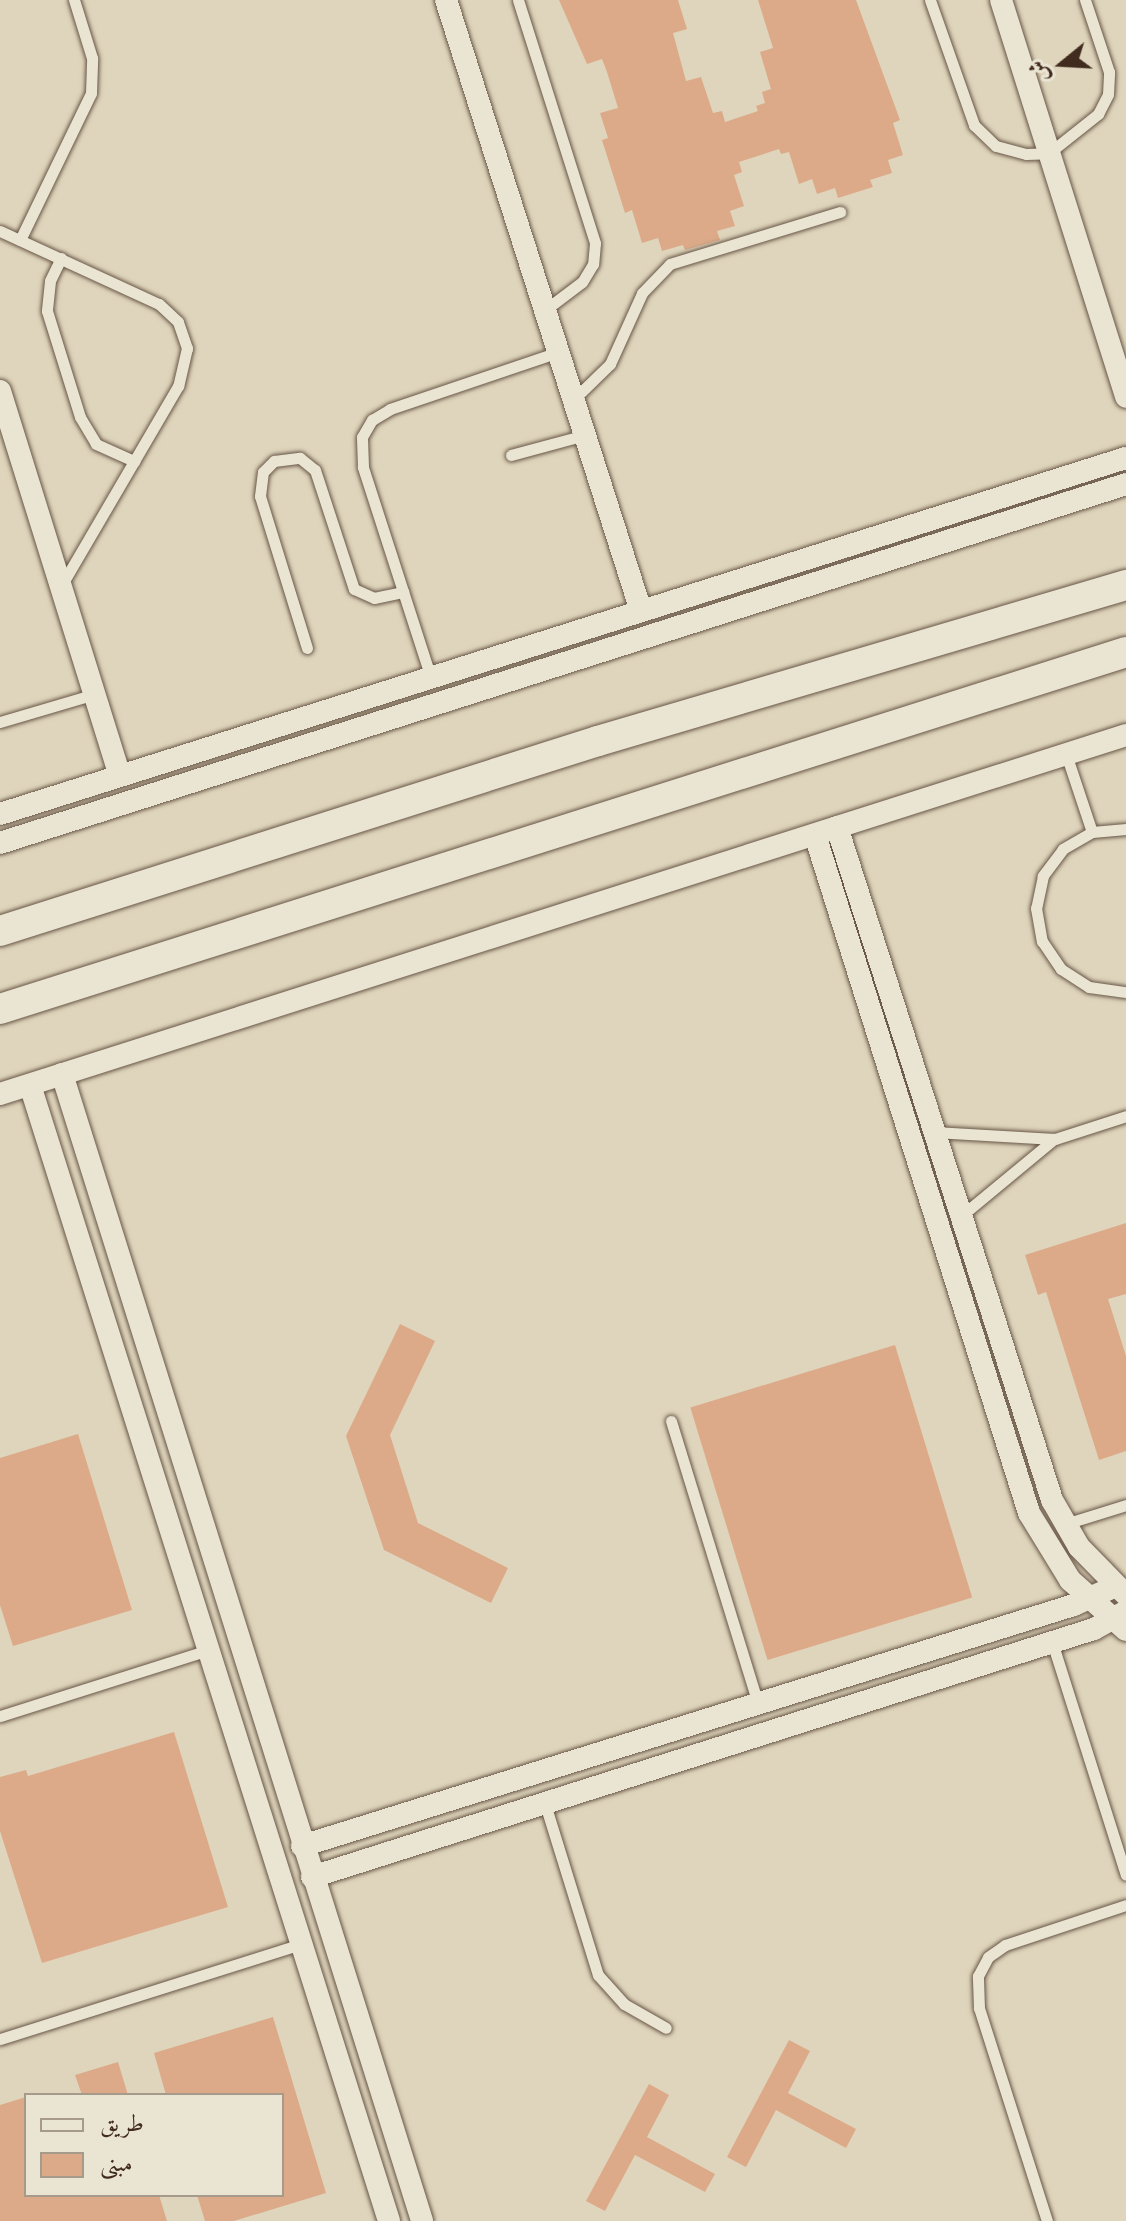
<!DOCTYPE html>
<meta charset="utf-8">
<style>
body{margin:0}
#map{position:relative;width:1126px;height:2221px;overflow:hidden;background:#dfd5bc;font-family:"Libre Caslon Text",Amiri,serif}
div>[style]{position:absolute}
.building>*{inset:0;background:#dcaa88;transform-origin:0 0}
.roads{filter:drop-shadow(0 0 2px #685646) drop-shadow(0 0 2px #685646)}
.lane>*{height:11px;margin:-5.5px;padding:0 5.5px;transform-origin:5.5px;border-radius:5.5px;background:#eae4d3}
.street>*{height:22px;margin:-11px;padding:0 11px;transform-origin:11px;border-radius:11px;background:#eae4d3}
.secondary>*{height:30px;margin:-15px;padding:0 15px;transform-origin:15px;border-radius:15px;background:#eae4d3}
span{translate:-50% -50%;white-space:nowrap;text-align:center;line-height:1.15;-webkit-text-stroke:8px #eae4d3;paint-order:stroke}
.legend{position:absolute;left:24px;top:2093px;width:260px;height:104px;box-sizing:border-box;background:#eae4d3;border:2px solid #a69a8b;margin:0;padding:10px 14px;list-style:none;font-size:24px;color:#402b1e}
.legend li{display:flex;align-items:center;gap:16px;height:40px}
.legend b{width:40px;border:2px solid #a69a8b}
.north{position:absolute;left:1022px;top:24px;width:80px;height:80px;-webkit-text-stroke:6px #eae4d3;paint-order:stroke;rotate:252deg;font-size:22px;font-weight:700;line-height:32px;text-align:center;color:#402b1e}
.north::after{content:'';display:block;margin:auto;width:28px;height:36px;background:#402b1e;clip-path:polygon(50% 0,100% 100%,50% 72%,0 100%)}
</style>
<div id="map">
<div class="building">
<i style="clip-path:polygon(559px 0,678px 0,687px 29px,673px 33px,686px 81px,701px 77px,713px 113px,722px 111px,725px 122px,758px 111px,756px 106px,765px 103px,762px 92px,771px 89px,760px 52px,773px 48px,758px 0,856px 0,900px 120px,893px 123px,903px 155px,888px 160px,892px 173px,870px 180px,873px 187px,838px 198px,835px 188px,817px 194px,812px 179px,799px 184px,789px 152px,781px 154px,779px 149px,739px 162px,742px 172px,734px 175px,744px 206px,730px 211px,735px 226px,717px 231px,720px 240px,685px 250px,683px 245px,662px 251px,658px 238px,642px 243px,632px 210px,625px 213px,602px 140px,608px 138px,600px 113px,618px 108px,607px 72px,602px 59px,587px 64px)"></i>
<i style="clip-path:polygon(1126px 1223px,1126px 1294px,1108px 1299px,1126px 1356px,1126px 1451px,1099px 1460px,1046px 1292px,1038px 1295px,1025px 1255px)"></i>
<i style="clip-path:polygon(400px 1324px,435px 1341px,390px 1435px,418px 1523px,508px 1568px,491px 1603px,384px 1550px,346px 1436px)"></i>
<i style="left:895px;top:1345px;width:264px;height:214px;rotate:73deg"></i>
<i style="clip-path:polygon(78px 1434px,132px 1610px,13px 1646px,0 1605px,0 1458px)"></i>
<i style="clip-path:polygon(174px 1732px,228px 1907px,42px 1963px,0 1831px,0 1777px,26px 1770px,28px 1776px)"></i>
<i style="clip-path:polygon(273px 2017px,326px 2193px,234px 2221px,205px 2221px,197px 2195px,282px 2195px,282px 2095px,166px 2095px,154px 2053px)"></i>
<i style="clip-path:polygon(789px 2040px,810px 2051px,788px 2093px,856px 2129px,846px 2148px,776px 2110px,746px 2167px,727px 2157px)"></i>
<i style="clip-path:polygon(118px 2062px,128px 2095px,82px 2095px,75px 2075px)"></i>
<i style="clip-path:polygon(649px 2084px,669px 2095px,647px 2137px,715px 2174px,705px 2192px,635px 2155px,605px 2211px,586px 2201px)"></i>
<i style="clip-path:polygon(26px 2097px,26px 2195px,159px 2195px,167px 2221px,0 2221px,0 2105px)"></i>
</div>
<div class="roads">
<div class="lane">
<i style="left:518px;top:0;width:255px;rotate:72.4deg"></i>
<i style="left:595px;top:243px;width:21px;rotate:95deg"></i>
<i style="left:593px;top:264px;width:21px;rotate:121deg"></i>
<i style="left:582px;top:282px;width:46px;rotate:142.9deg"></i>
<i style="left:930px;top:0;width:133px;rotate:70.6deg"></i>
<i style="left:974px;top:125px;width:30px;rotate:44deg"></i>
<i style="left:996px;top:146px;width:31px;rotate:15deg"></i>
<i style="left:1026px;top:154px;width:23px;rotate:-2deg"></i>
<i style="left:1049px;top:153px;width:63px;rotate:-38.5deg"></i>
<i style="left:1098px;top:114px;width:22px;rotate:-63deg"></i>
<i style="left:1108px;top:94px;width:22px;rotate:-87deg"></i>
<i style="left:1109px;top:72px;width:76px;rotate:-108.4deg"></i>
<i style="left:0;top:231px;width:175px;rotate:24.7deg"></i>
<i style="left:159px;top:304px;width:26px;rotate:43deg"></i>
<i style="left:178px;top:322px;width:28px;rotate:71deg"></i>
<i style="left:187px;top:348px;width:39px;rotate:103deg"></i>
<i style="left:178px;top:386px;width:232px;rotate:120.3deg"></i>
<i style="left:20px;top:240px;width:163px;rotate:-64.2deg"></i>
<i style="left:91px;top:93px;width:35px;rotate:-88deg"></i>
<i style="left:92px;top:58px;width:61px;rotate:-107.2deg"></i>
<i style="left:61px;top:258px;width:25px;rotate:116deg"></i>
<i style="left:50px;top:281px;width:30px;rotate:96deg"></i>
<i style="left:47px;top:311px;width:111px;rotate:72.7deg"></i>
<i style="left:80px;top:417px;width:31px;rotate:59deg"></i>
<i style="left:96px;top:444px;width:42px;rotate:24.1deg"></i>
<i style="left:574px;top:399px;width:50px;rotate:-44.2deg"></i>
<i style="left:610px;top:364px;width:78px;rotate:-65.7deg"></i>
<i style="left:642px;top:293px;width:40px;rotate:-46deg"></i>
<i style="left:670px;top:264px;width:178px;rotate:-17deg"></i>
<i style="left:511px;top:455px;width:77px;rotate:-15.1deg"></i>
<i style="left:307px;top:648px;width:159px;rotate:-107.2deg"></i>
<i style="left:260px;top:496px;width:24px;rotate:-83deg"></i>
<i style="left:263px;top:472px;width:16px;rotate:-45deg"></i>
<i style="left:274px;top:461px;width:26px;rotate:-7deg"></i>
<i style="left:300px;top:458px;width:19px;rotate:39deg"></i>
<i style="left:315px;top:470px;width:125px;rotate:71.9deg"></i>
<i style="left:354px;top:589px;width:22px;rotate:24deg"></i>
<i style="left:374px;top:598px;width:30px;rotate:-12deg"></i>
<i style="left:431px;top:678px;width:222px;rotate:-107.9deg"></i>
<i style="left:363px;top:467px;width:30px;rotate:-92deg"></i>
<i style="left:362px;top:437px;width:20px;rotate:-60deg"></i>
<i style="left:372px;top:420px;width:21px;rotate:-31deg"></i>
<i style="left:390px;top:409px;width:177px;rotate:-18.7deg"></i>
<i style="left:0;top:722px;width:99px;rotate:-16.4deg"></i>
<i style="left:1066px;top:754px;width:82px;rotate:71.6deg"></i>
<i style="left:1126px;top:829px;width:34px;rotate:175deg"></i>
<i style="left:1092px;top:832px;width:34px;rotate:150deg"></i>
<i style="left:1063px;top:849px;width:34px;rotate:127deg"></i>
<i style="left:1043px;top:876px;width:33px;rotate:102deg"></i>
<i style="left:1036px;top:908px;width:34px;rotate:80deg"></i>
<i style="left:1042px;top:941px;width:34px;rotate:56deg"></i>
<i style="left:1061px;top:969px;width:33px;rotate:33deg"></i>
<i style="left:1089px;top:987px;width:37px;rotate:8deg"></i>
<i style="left:934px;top:1132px;width:121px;rotate:3.3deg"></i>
<i style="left:1055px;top:1139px;width:75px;rotate:-17.9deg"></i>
<i style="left:961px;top:1216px;width:121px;rotate:-39.6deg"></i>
<i style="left:671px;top:1421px;width:296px;rotate:72.9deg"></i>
<i style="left:1065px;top:1524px;width:64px;rotate:-17.3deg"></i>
<i style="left:1052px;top:1642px;width:244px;rotate:72.4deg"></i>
<i style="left:0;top:1716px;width:218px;rotate:-17.6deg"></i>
<i style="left:545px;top:1804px;width:179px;rotate:72.8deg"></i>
<i style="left:598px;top:1975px;width:39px;rotate:48deg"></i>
<i style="left:624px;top:2004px;width:48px;rotate:29.7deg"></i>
<i style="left:0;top:2039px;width:316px;rotate:-17.5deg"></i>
<i style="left:1047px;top:2221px;width:224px;rotate:-107.7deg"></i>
<i style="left:979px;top:2008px;width:32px;rotate:-92deg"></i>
<i style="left:978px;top:1976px;width:21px;rotate:-62deg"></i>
<i style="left:988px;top:1957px;width:21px;rotate:-35deg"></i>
<i style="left:1005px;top:1945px;width:127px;rotate:-18.3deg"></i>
</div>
<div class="street">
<i style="left:446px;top:0;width:641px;rotate:72.3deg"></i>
<i style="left:1001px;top:0;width:416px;rotate:72.5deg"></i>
<i style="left:0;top:391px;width:403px;rotate:72.7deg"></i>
<i style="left:0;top:814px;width:1181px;rotate:-17.55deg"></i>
<i style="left:837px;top:827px;width:707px;rotate:72.28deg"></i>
<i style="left:1052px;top:1500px;width:54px;rotate:60.1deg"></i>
<i style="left:1079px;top:1547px;width:66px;rotate:45.6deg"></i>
<i style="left:815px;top:835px;width:711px;rotate:72.48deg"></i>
<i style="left:1029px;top:1513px;width:79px;rotate:58.5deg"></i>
<i style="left:1070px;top:1580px;width:75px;rotate:41.8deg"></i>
<i style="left:0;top:843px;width:1182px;rotate:-17.68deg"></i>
<i style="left:62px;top:1074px;width:1202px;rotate:72.57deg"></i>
<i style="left:30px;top:1085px;width:1191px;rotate:72.46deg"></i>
<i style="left:0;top:1094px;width:1182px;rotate:-17.68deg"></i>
<i style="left:302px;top:1846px;width:809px;rotate:-17.34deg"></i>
<i style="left:1074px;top:1605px;width:46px;rotate:-24.3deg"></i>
<i style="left:312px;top:1877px;width:820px;rotate:-17.6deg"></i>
<i style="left:1094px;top:1629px;width:37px;rotate:-29deg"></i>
</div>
<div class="secondary">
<i style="left:0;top:931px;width:627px;rotate:-17.63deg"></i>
<i style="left:598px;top:741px;width:551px;rotate:-16.46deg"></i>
<i style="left:0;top:1009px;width:1181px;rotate:-17.59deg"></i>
</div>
</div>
<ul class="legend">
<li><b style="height:10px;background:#eae4d3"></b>طريق</li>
<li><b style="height:22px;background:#dcaa88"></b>مبنى</li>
</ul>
<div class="north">ش</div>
</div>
